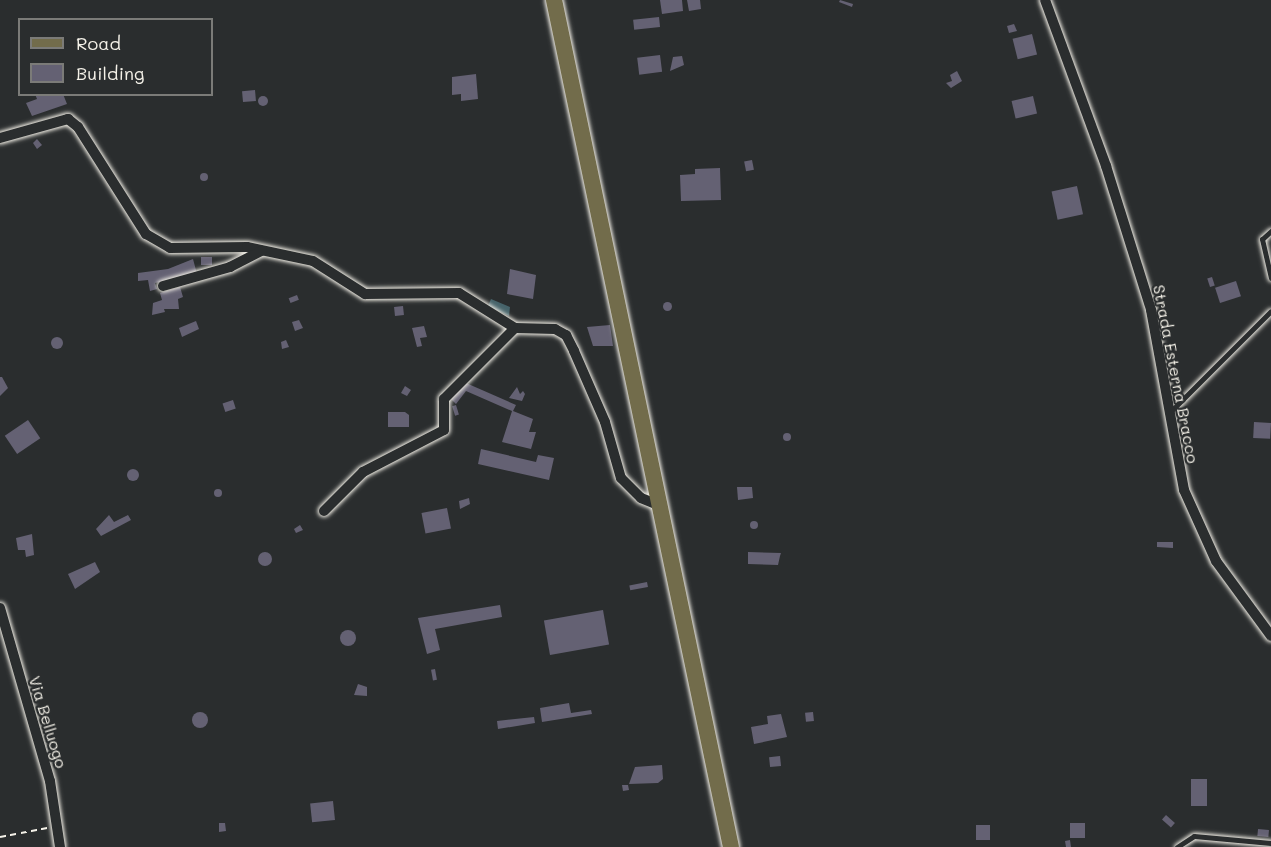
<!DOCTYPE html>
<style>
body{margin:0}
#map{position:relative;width:1271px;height:847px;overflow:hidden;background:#2a2d2e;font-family:Mali,sans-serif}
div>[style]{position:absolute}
.water>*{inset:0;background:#46636a}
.building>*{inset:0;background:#646173;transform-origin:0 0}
.round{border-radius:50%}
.path>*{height:2px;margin-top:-1px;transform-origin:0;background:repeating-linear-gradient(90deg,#f4f1e8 0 6px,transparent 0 10.5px)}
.roads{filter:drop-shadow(0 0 2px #f4f1e8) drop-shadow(0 0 2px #f4f1e8)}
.lane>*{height:5px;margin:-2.5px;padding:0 2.5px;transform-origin:2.5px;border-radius:2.5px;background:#2a2d2e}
.street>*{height:10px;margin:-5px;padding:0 5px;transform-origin:5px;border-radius:5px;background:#2a2d2e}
.primary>*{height:16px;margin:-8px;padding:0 8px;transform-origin:8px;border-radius:8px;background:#726c4b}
span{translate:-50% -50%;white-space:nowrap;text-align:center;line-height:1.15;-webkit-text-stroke:4.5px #2a2d2e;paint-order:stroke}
.street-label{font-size:16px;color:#f4f1e8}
.legend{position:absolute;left:18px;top:18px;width:195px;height:78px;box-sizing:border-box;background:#2a2d2e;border:2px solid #7b7b78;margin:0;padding:8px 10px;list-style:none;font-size:18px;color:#f4f1e8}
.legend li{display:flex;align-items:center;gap:12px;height:30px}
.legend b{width:30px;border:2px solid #7b7b78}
</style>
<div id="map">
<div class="water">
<i style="clip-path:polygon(491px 299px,510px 307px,509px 316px,488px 306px)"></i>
</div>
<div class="building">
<i style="clip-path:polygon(660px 0,682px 0,683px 11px,662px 14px)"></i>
<i style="clip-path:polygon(687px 0,700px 0,701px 9px,689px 11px)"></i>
<i style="clip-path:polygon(840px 0,853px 4px,852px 7px,839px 2px)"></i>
<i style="left:659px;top:17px;width:10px;height:26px;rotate:84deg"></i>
<i style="clip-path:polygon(1014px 24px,1017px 31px,1009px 33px,1007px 26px)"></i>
<i style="left:1032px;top:34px;width:21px;height:20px;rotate:76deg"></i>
<i style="left:660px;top:55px;width:17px;height:23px;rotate:83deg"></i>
<i style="clip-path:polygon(682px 56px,684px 65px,670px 71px,673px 57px)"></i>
<i style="clip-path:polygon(957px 71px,962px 81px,951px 88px,946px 83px,952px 81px,950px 75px)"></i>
<i style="clip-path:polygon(476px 74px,478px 99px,461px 101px,461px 94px,452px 95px,452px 77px)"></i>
<i style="left:255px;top:90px;width:11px;height:13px;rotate:85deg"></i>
<i style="clip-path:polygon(35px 94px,63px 94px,67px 104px,32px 116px,26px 103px,37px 99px)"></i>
<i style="left:1033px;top:96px;width:18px;height:22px;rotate:77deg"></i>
<i class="round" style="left:258px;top:96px;width:10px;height:10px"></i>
<i style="clip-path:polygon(37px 139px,42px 145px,37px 149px,33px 143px)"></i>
<i style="left:752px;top:160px;width:10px;height:8px;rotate:79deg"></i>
<i style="clip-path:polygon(720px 168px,721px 200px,681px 201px,680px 175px,695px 174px,695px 169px)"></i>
<i class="round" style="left:200px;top:173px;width:8px;height:8px"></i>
<i style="left:1077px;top:186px;width:29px;height:26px;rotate:78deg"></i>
<i style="left:212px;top:257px;width:8px;height:11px;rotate:90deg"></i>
<i style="clip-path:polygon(193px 259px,197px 274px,155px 283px,157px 289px,150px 291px,148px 280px,138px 281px,138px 273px,168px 269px)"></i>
<i style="clip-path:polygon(510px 269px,536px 275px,533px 299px,507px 294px)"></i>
<i style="left:1212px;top:277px;width:9px;height:5px;rotate:72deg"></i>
<i style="left:1236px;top:281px;width:16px;height:22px;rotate:72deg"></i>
<i style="clip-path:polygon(180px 287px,183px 297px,178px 299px,179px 309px,164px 309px,165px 312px,152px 315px,153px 303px,162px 300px,160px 293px)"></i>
<i style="left:297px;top:295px;width:5px;height:9px;rotate:68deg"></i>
<i class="round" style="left:662.5px;top:301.5px;width:9px;height:9px"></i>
<i style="left:403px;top:306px;width:9px;height:9px;rotate:84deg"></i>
<i style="clip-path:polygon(299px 320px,303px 328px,295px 331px,292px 322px)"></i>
<i style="clip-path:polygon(196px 321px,199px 329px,182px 337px,179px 328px)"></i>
<i style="clip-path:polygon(610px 325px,613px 346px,593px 346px,587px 327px)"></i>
<i style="clip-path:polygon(424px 326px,427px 337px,420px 338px,422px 346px,417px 347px,412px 328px)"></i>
<i class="round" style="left:51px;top:337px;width:12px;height:12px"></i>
<i style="clip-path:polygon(286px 340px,289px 347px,282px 349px,281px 342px)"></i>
<i style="clip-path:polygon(2px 377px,8px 388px,0 396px,0 377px)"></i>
<i style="clip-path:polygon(466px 383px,516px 405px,513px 411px,533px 419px,529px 432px,536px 432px,531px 449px,502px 442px,512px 411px,466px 391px,456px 404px,451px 399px)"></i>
<i style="clip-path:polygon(405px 386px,411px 390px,407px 396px,401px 393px)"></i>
<i style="clip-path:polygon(517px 387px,520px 394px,523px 391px,525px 394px,522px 401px,509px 398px)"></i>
<i style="left:233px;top:400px;width:9px;height:11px;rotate:72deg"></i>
<i style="left:456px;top:405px;width:10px;height:4px;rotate:73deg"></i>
<i style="clip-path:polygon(388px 412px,405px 412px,409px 415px,409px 427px,388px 427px)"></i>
<i style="left:28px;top:420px;width:22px;height:28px;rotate:56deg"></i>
<i style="left:1254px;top:422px;width:17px;height:16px;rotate:3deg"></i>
<i class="round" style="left:783px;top:433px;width:8px;height:8px"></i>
<i style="clip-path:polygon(481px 449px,536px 462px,538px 455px,554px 458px,549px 480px,478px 464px)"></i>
<i class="round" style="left:127px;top:469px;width:12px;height:12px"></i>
<i style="clip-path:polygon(737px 487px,752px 487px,753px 498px,738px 500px)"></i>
<i class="round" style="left:214px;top:489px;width:8px;height:8px"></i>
<i style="clip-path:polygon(469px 498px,470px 504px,460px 509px,459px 501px)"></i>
<i style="left:447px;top:508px;width:21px;height:26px;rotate:79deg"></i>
<i style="clip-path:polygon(109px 515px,114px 522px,128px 515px,131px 520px,101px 536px,96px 529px)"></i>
<i class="round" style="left:750px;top:521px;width:8px;height:8px"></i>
<i style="clip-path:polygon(300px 525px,303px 530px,296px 533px,294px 529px)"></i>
<i style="clip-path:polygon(32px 534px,34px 555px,26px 557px,25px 550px,18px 550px,16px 538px)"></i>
<i style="clip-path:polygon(1157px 542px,1173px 542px,1173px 548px,1157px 547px)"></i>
<i style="clip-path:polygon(748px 552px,781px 553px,780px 556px,778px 565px,748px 564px)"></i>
<i class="round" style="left:258px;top:552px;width:14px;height:14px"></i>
<i style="clip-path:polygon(95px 562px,100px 572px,75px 589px,68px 574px)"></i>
<i style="left:647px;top:582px;width:5px;height:18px;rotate:79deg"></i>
<i style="clip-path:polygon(500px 605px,502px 617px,435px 629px,440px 650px,427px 654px,418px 618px)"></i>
<i style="left:603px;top:610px;width:35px;height:60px;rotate:80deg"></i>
<i class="round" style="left:340px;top:630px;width:16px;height:16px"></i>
<i style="left:435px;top:669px;width:11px;height:4px;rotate:80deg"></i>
<i style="clip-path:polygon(358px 684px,367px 687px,367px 696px,354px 695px)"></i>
<i style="clip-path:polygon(569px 703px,571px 713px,591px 710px,592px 714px,542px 722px,540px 708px)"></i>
<i class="round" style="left:192px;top:712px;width:16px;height:16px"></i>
<i style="left:813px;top:712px;width:9px;height:8px;rotate:84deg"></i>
<i style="clip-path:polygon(781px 714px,787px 737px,754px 744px,751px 727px,768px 724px,767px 716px)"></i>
<i style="clip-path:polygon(534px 717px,535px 723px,498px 729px,497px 721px)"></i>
<i style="left:780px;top:756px;width:10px;height:11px;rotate:84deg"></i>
<i style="clip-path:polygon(662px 765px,663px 779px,658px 783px,629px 784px,635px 767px)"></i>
<i style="left:1191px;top:779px;width:16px;height:27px"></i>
<i style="clip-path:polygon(622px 785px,628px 785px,629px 790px,623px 791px)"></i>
<i style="left:333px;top:801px;width:19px;height:23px;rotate:84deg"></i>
<i style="left:1166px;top:815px;width:12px;height:6px;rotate:42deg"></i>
<i style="clip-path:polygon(219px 823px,225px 823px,226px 831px,219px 832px)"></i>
<i style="left:1070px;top:823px;width:15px;height:15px"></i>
<i style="left:976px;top:825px;width:14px;height:15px"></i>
<i style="left:1258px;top:829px;width:11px;height:7px;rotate:5deg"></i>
<i style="clip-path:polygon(1070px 840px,1071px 847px,1066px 847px,1065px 841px)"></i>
</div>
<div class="path">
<i style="left:0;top:837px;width:48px;rotate:-10.8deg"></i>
</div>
<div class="roads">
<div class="lane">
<i style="left:1271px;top:231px;width:12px;rotate:138deg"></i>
<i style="left:1262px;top:239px;width:40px;rotate:77deg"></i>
<i style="left:1171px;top:411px;width:141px;rotate:-45deg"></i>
<i style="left:1177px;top:847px;width:20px;rotate:-33deg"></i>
<i style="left:1194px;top:836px;width:77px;rotate:5.2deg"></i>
</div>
<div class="street">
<i style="left:1045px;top:0;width:177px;rotate:69.8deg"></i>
<i style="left:1106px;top:166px;width:151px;rotate:72.6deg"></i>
<i style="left:1151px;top:310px;width:183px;rotate:79.6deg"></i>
<i style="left:1184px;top:490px;width:78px;rotate:65.7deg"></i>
<i style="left:1216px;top:561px;width:93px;rotate:53.7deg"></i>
<i style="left:0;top:138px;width:71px;rotate:-15.6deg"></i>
<i style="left:68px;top:119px;width:13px;rotate:39deg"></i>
<i style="left:78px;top:127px;width:127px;rotate:57.6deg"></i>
<i style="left:146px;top:234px;width:28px;rotate:30deg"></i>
<i style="left:170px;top:248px;width:77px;rotate:-0.7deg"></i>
<i style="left:247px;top:247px;width:67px;rotate:12deg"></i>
<i style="left:313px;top:261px;width:62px;rotate:32.4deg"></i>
<i style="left:365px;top:294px;width:94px;rotate:-0.6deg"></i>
<i style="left:459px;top:293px;width:66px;rotate:32deg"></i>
<i style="left:515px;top:328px;width:40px;rotate:1.4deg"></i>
<i style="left:555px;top:329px;width:13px;rotate:29deg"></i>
<i style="left:566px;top:335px;width:18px;rotate:63deg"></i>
<i style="left:574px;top:351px;width:77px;rotate:66.4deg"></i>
<i style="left:605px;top:422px;width:58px;rotate:74.1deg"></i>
<i style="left:621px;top:478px;width:28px;rotate:45deg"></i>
<i style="left:641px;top:498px;width:18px;rotate:22deg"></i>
<i style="left:163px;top:286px;width:70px;rotate:-15.8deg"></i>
<i style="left:230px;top:267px;width:36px;rotate:-27deg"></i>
<i style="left:324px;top:511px;width:55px;rotate:-45deg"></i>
<i style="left:363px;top:472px;width:91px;rotate:-27.4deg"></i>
<i style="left:444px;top:430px;width:31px;rotate:-90deg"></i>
<i style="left:444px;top:399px;width:100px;rotate:-45deg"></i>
<i style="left:0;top:608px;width:180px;rotate:73.9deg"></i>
<i style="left:50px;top:781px;width:67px;rotate:81.4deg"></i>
</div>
<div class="primary">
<i style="left:554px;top:0;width:865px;rotate:78.2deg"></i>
</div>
</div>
<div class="street-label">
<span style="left:1176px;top:374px;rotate:79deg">Strada Esterna Bracco</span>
<span style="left:48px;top:722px;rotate:73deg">Via Belluogo</span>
</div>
<ul class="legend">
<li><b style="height:8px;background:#726c4b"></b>Road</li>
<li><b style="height:16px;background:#646173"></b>Building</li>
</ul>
</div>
